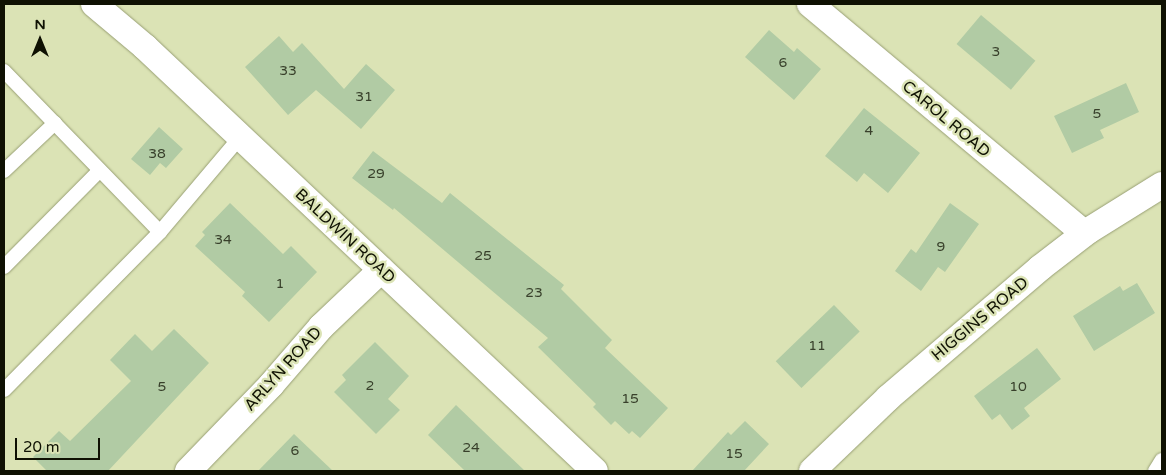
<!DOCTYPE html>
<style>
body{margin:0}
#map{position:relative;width:1166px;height:475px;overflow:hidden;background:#dbe3b5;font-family:"Varela Round",sans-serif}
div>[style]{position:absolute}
.building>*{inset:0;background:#b1cba4;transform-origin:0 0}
.roads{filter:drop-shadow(0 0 1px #989f74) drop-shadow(0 0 1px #989f74)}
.lane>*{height:14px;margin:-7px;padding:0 7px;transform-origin:7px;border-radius:7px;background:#fff}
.street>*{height:26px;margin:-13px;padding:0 13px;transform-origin:13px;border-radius:13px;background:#fff}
span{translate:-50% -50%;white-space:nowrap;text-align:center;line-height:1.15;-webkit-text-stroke:5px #dbe3b5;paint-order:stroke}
.number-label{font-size:14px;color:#38402b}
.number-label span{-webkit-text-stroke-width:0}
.street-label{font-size:16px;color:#0f1103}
.frame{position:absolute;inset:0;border:5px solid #0f1103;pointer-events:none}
.north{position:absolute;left:15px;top:15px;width:50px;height:50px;-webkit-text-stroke:4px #dbe3b5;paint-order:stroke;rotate:0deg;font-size:14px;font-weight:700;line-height:20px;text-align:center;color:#0f1103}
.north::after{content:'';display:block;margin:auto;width:18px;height:22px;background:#0f1103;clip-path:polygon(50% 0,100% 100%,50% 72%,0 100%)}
.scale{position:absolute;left:15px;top:438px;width:85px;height:22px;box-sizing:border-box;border:2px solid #0f1103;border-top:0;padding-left:6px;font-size:15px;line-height:18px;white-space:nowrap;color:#0f1103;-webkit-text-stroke:4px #dbe3b5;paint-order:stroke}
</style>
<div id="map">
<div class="building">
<i style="left:981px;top:15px;width:71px;height:38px;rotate:40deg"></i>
<i style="clip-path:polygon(769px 30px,794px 52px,797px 48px,821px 69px,794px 100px,745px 57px)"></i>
<i style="clip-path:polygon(279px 36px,293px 52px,302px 43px,344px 89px,366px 64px,395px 90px,361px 129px,316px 90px,288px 115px,245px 67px)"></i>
<i style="clip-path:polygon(1126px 83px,1139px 112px,1100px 130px,1104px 138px,1072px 153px,1054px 116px)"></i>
<i style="clip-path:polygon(864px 108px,920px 153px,888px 193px,864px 173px,857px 182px,825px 156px)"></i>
<i style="clip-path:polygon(159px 127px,183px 149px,166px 168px,160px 163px,150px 175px,131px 159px)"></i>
<i style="clip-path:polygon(373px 151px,442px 203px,450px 193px,564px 285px,561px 289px,612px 340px,605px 348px,668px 408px,640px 438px,632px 431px,629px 434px,615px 421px,611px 425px,593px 407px,596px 404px,538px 347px,548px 338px,394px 208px,393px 210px,352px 178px)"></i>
<i style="clip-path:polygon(230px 203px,283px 254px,291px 246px,317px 272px,269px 322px,242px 296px,245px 292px,195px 246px,205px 235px,202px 232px)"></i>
<i style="clip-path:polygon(950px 203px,979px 224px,945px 272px,938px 267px,921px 291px,895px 271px,911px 249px,916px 253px)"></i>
<i style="clip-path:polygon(1137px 283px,1155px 313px,1094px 351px,1073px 316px,1120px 286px,1123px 291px)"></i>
<i style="left:834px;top:305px;width:37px;height:81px;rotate:46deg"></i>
<i style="clip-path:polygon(174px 329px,209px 363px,108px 471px,47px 471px,33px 457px,59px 431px,70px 441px,131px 381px,110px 360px,135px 334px,152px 351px)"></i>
<i style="clip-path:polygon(375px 342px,409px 376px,388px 399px,400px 410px,376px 434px,334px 392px,346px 380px,342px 375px)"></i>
<i style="clip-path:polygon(1037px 348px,1061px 379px,1024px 408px,1030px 416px,1012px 430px,1000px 414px,992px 420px,974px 396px)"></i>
<i style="clip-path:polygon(456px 405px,525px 471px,465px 471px,428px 435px)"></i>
<i style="clip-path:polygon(745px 421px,769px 444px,744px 471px,692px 471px,728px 432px,731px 435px)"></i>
<i style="clip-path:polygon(294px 434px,333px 471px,258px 471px)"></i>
</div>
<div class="roads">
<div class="lane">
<i style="left:4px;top:71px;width:224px;rotate:45.9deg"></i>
<i style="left:160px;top:232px;width:222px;rotate:134.6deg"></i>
<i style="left:4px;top:171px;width:70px;rotate:-43.3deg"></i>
<i style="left:160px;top:232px;width:126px;rotate:-49.8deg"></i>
<i style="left:4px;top:267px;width:136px;rotate:-45.3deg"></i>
<i style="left:1155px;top:471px;width:13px;rotate:-58deg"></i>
</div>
<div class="street">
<i style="left:94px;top:4px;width:67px;rotate:40.1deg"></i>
<i style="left:145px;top:47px;width:618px;rotate:43.3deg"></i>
<i style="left:810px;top:4px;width:357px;rotate:39.9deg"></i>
<i style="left:188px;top:471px;width:120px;rotate:-46deg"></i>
<i style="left:271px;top:385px;width:77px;rotate:-49.2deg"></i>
<i style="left:321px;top:327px;width:83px;rotate:-43.5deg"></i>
<i style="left:812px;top:471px;width:105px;rotate:-43.8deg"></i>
<i style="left:888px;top:398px;width:200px;rotate:-40.5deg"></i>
<i style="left:1040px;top:268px;width:61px;rotate:-37.6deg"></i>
<i style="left:1088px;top:231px;width:87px;rotate:-31.9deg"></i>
</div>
</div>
<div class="number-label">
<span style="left:996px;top:52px">3</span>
<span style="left:783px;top:63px">6</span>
<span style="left:288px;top:71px">33</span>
<span style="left:364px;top:97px">31</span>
<span style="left:1097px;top:114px">5</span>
<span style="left:869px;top:131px">4</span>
<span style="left:157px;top:154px">38</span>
<span style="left:376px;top:174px">29</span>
<span style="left:223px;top:240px">34</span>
<span style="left:941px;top:247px">9</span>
<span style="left:483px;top:256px">25</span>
<span style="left:280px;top:284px">1</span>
<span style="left:534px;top:293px">23</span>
<span style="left:817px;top:346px">11</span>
<span style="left:370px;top:386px">2</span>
<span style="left:162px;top:387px">5</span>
<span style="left:1018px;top:387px">10</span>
<span style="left:630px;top:399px">15</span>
<span style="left:471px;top:448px">24</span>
<span style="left:295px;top:451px">6</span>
<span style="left:734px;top:454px">15</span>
</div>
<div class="street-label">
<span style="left:946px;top:119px;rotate:40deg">CAROL ROAD</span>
<span style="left:345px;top:236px;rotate:43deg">BALDWIN ROAD</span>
<span style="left:980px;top:319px;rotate:-40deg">HIGGINS ROAD</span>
<span style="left:283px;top:369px;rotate:-48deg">ARLYN ROAD</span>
</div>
<div class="frame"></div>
<div class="north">N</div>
<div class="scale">20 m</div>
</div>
